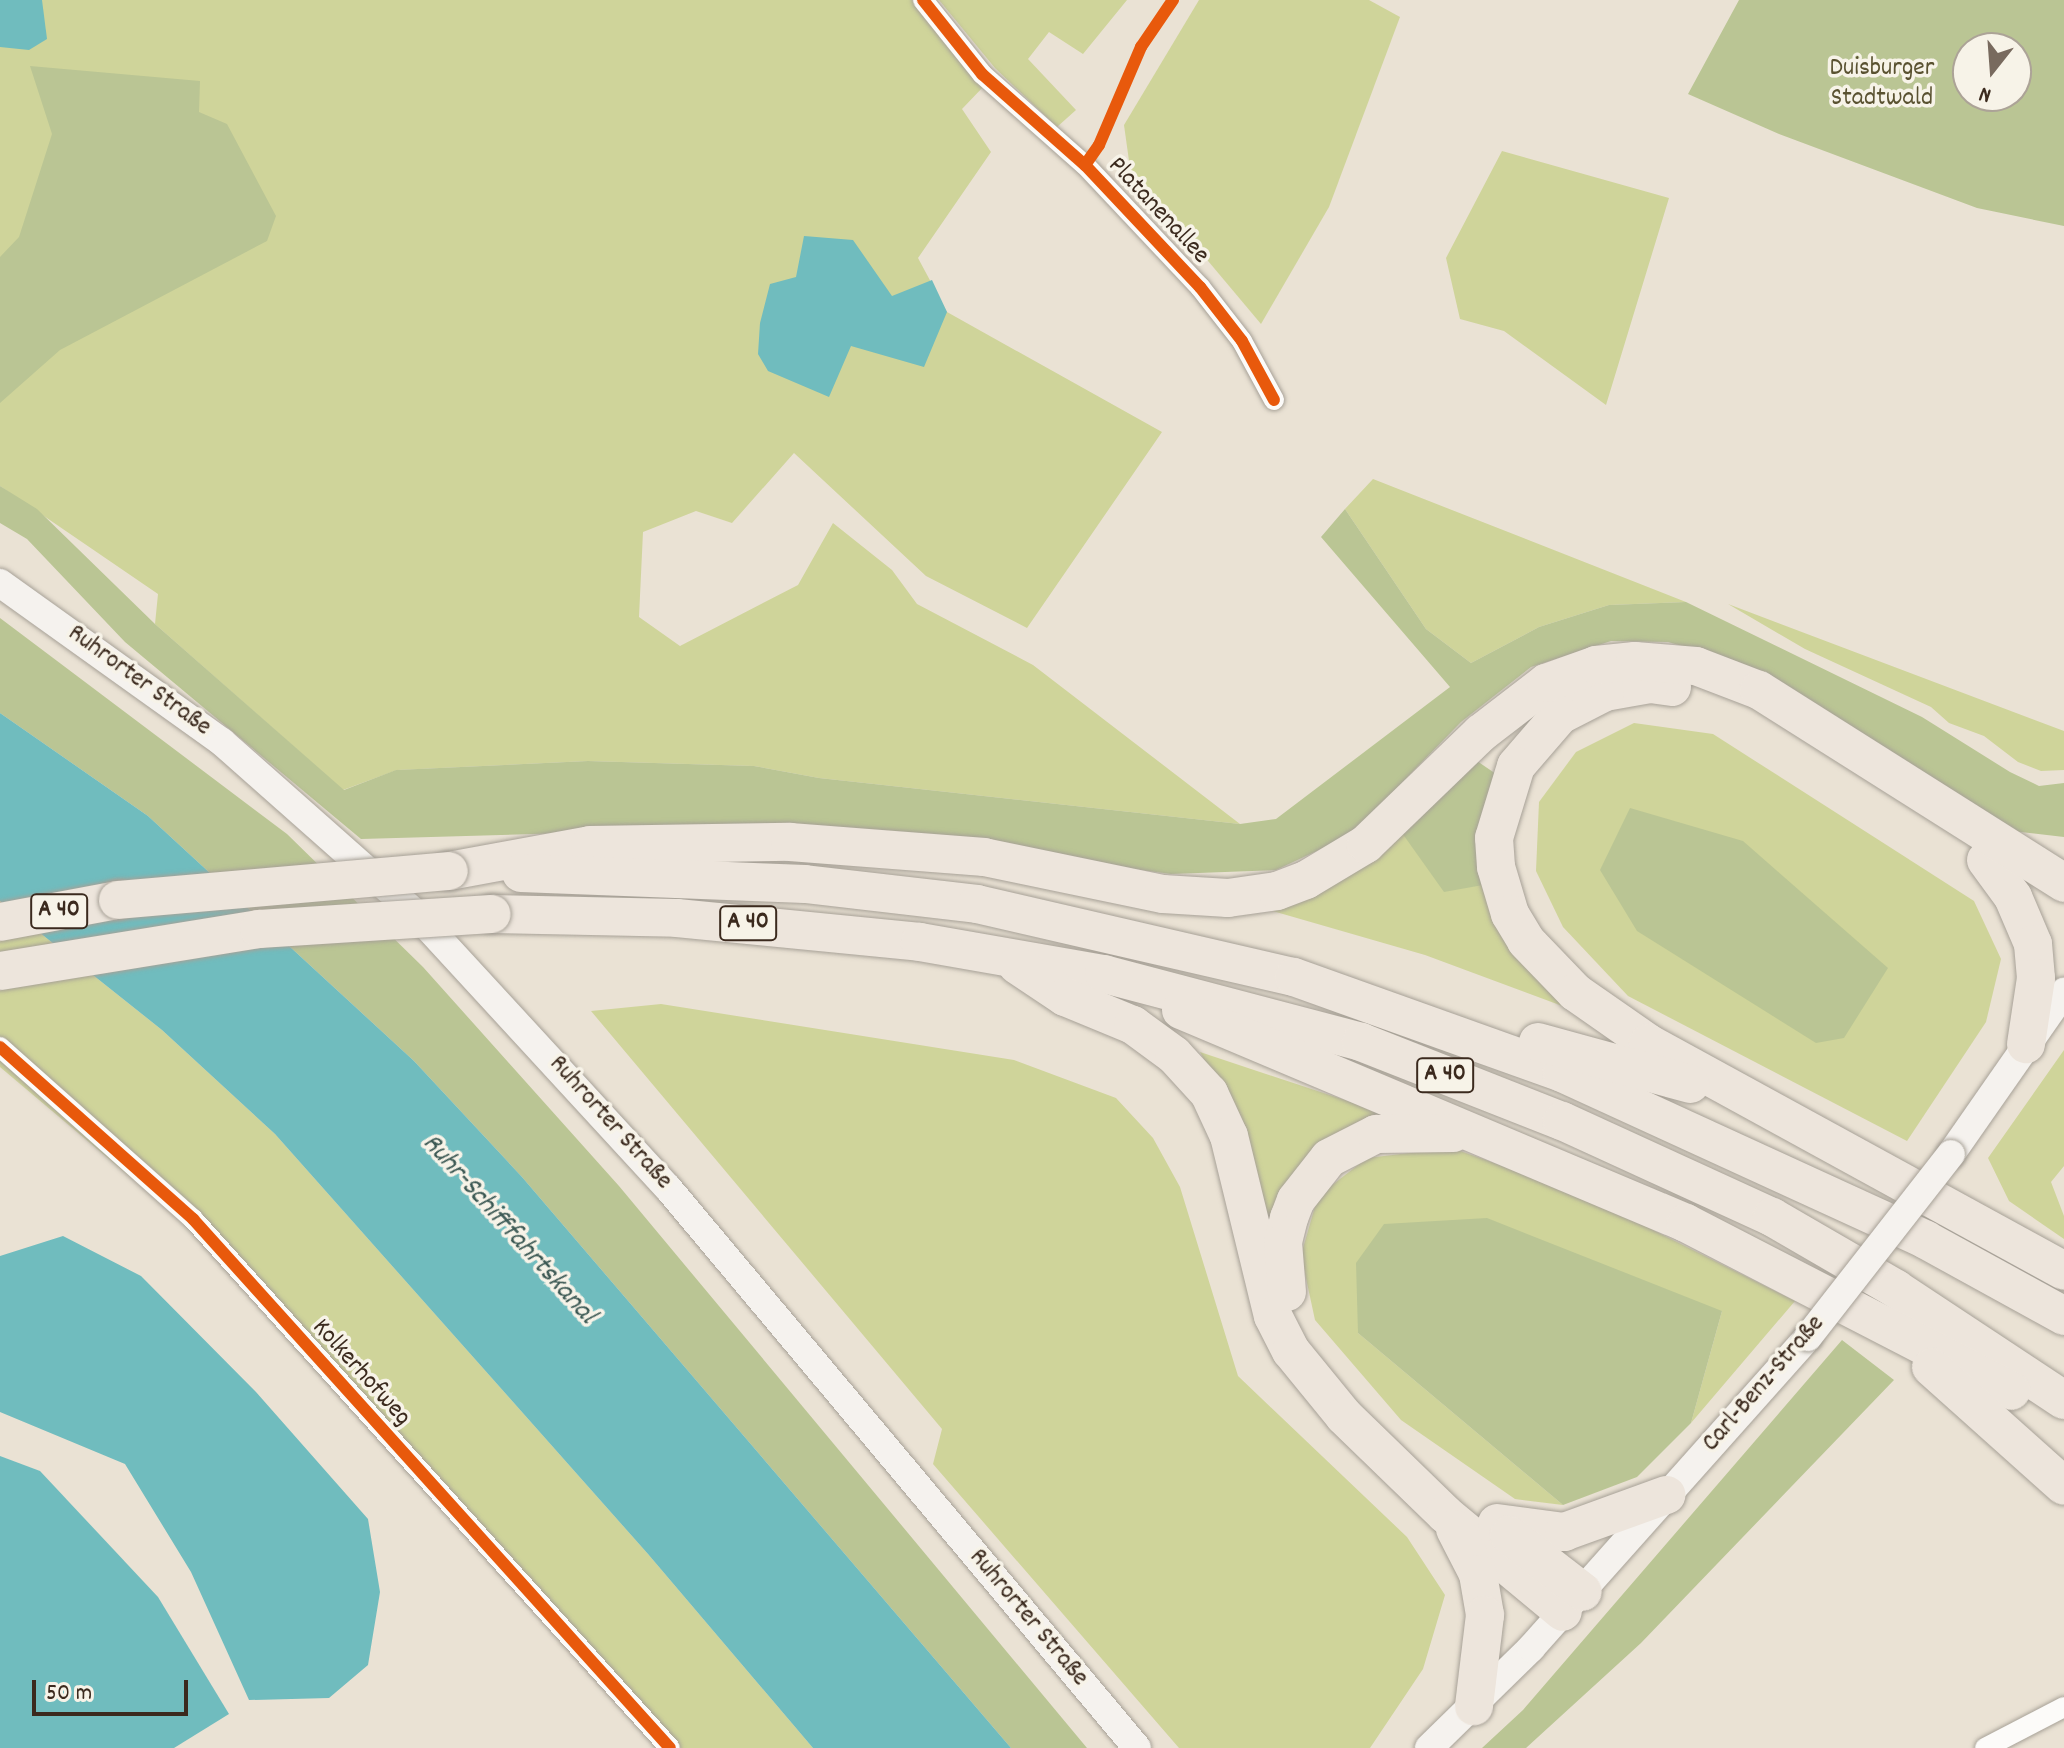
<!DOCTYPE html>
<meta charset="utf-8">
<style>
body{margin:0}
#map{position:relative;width:2064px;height:1748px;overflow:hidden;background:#eae2d4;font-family:Dekko,sans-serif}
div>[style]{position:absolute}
.green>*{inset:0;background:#cfd49a}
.forest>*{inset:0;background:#bac594}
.water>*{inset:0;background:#70bcbe}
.roads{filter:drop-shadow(0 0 2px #a7a197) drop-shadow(0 0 2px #a7a197)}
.street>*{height:20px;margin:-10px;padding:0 10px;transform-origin:10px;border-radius:10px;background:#fcfbf9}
.secondary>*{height:28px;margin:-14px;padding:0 14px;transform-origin:14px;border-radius:14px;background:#f5f2ee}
.highway>*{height:38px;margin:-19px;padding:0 19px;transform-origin:19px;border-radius:19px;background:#ede5dc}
.bridges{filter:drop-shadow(0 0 2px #a7a197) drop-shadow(0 0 2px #a7a197)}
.secondary-bridge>*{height:28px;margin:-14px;padding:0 14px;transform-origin:14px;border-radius:14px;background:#f5f2ee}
.highway-bridge>*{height:38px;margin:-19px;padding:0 19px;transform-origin:19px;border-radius:19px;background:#ede5dc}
.cycleway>*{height:12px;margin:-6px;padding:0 6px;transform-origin:6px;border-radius:6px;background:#e8590c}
span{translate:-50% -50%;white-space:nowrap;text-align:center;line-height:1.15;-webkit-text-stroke:7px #f7f3e8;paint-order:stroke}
.shield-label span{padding:2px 6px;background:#f7f3e8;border:2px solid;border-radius:6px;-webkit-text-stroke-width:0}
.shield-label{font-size:24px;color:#3b2a1e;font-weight:700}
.park-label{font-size:26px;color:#5a5231}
.street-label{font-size:26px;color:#3b2a1e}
.water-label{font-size:28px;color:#3b5853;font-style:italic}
.north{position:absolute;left:1952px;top:32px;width:80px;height:80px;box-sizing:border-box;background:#f7f3e8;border:2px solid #aca397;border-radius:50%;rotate:197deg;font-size:22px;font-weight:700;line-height:32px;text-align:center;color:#3b2a1e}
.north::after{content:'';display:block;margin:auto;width:28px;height:36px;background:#786a5e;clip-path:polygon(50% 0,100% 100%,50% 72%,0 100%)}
.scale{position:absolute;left:32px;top:1680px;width:156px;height:36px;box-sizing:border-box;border:4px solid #3b2a1e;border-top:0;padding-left:10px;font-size:24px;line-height:28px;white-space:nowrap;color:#3b2a1e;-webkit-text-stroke:6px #f7f3e8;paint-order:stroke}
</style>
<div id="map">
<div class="green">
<i style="clip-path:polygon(0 0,912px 0,985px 85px,962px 109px,991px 152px,918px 258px,947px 312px,1162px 432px,1027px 628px,926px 576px,794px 453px,732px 523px,696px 511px,643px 532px,639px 617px,680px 646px,798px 585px,833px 523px,892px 570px,917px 604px,1033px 665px,1240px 824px,819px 778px,754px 766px,588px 761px,397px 770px,343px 790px,155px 624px,158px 594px,0 486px)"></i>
<i style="clip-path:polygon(939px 0,1127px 0,1083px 54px,1049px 32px,1028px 59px,1076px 110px,1057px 127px,995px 68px)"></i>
<i style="clip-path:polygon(1199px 0,1369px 0,1400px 17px,1329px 207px,1261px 324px,1130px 168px,1124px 125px)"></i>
<i style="clip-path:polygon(1502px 151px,1669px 198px,1606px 405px,1504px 331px,1460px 319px,1446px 258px)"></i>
<i style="clip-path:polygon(1373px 479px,1686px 602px,1609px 605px,1539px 627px,1471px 663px,1426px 629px,1345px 509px)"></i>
<i style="clip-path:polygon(1728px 604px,2064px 731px,2064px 770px,2041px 771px,2018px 762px,1984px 736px,1949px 723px,1931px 707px,1805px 649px)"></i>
<i style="clip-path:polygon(1634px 723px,1713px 734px,1974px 901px,2001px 959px,1986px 1022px,1907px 1141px,1628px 996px,1563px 927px,1536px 871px,1539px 802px,1576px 752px)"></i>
<i style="clip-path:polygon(1402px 833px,1483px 885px,1573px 1010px,1425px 955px,1255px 906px)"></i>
<i style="clip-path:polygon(0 901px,162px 1030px,275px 1134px,648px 1554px,813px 1748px,662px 1748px,186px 1224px,0 1067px)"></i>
<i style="clip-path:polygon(661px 1004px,1014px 1060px,1116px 1098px,1153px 1138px,1180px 1187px,1238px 1376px,1407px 1537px,1445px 1595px,1423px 1669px,1370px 1748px,1179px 1748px,933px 1464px,942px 1429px,591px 1011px)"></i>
<i style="clip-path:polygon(2064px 1050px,2064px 1166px,2051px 1182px,2064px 1216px,2064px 1239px,2009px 1201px,1988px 1158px)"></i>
<i style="clip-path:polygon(1200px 1052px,1399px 1118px,1273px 1231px,1222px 1094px)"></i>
<i style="clip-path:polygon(1452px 1148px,1579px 1193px,1795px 1301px,1691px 1423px,1722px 1311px,1358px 1333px,1563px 1505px,1515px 1499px,1401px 1420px,1315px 1320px,1301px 1255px,1318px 1196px,1367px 1158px)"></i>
</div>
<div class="forest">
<i style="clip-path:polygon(evenodd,1739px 0,2064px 0,2064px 226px,1977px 208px,1779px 134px,1688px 94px,1739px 0,1968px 48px,2016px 48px,2016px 96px,1968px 96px,1968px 48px)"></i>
<i style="clip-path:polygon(30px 66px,200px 81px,199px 112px,227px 124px,276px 216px,267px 241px,60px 350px,0 403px,0 257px,19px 237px,52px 134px)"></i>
<i style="clip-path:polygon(0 486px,37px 509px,155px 624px,344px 790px,396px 770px,588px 761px,754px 766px,819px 778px,1240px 824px,1276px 819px,1450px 687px,1321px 537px,1345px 509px,1426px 629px,1471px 663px,1539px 627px,1609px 605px,1686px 602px,1922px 717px,2010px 772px,2039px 786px,2064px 783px,2064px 837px,2012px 831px,1738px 662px,1668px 642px,1611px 641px,1531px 667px,1461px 722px,1351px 835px,1276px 870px,1171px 874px,809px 826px,361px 839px,125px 642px,27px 539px,0 523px)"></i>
<i style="clip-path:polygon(0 618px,287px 834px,423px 967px,619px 1186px,1087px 1748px,1011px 1748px,522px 1177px,414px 1061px,148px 816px,0 713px)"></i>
<i style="clip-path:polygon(1477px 761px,1496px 774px,1483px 885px,1444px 892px,1402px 833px)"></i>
<i style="clip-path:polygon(1630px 808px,1743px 841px,1888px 968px,1844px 1038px,1816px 1043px,1637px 931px,1600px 870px)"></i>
<i style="clip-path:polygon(1487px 1218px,1722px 1311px,1691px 1423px,1637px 1477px,1563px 1505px,1358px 1333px,1356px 1263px,1384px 1224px)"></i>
<i style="clip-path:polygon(1842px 1340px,1894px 1380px,1641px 1643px,1526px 1748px,1482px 1748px,1523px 1710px)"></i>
</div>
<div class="water">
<i style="clip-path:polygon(0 0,42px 0,47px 39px,29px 50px,0 47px)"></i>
<i style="clip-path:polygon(804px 236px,853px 240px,892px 296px,932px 280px,947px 312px,924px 367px,851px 346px,829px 397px,768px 371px,758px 354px,760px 323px,770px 284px,796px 277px)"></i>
<i style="clip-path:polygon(0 713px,148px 816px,414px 1061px,522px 1177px,1011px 1748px,813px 1748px,648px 1554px,275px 1134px,162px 1030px,0 901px)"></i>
<i style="clip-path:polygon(63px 1236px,141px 1276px,256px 1392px,368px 1519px,380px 1592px,368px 1665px,329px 1698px,249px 1700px,191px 1572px,125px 1464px,0 1412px,0 1256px)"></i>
<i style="clip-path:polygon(0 1456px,40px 1471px,158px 1597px,229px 1714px,174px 1748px,0 1748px)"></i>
</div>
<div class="roads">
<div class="street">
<i style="left:923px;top:0;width:95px;rotate:51.4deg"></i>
<i style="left:982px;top:74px;width:137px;rotate:41.5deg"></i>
<i style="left:1085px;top:165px;width:168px;rotate:46.7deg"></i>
<i style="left:1200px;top:287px;width:68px;rotate:52.1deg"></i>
<i style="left:1242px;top:341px;width:67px;rotate:61.5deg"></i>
<i style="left:0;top:1047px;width:259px;rotate:41.7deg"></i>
<i style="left:193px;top:1219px;width:712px;rotate:47.96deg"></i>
<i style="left:1985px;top:1748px;width:89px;rotate:-27.4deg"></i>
</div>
<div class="secondary">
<i style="left:0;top:583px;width:273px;rotate:35.6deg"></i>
<i style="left:222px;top:742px;width:256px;rotate:41.5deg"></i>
<i style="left:414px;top:912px;width:375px;rotate:47.4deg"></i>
<i style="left:668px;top:1188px;width:730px;rotate:50.05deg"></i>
<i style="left:1951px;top:1154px;width:198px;rotate:-55.1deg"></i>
<i style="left:1429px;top:1748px;width:143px;rotate:-44.4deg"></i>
<i style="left:1531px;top:1648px;width:416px;rotate:-48.3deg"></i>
</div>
<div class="highway">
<i style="left:1672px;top:687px;width:22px;rotate:-172deg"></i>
<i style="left:1650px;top:684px;width:46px;rotate:169.9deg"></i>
<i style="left:1605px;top:692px;width:51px;rotate:152.9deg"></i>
<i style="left:1560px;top:715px;width:67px;rotate:130.8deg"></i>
<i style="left:1516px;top:766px;width:75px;rotate:107deg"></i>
<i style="left:1494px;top:838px;width:29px;rotate:86deg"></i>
<i style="left:1496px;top:867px;width:49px;rotate:73.4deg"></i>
<i style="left:1510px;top:914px;width:31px;rotate:59deg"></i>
<i style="left:1526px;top:941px;width:71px;rotate:46.1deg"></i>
<i style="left:1575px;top:992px;width:89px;rotate:34.9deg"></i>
<i style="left:1648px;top:1043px;width:474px;rotate:28.7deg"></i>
<i style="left:1986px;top:860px;width:46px;rotate:53.9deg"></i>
<i style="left:2013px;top:897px;width:51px;rotate:66.9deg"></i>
<i style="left:2033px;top:944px;width:34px;rotate:85deg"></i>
<i style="left:2036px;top:978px;width:67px;rotate:98.6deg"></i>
<i style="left:449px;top:871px;width:143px;rotate:-10.4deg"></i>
<i style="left:590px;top:845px;width:200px;rotate:-0.9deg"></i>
<i style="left:790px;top:842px;width:195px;rotate:4.4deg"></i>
<i style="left:984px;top:857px;width:183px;rotate:11.7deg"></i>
<i style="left:1163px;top:894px;width:65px;rotate:3.5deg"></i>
<i style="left:1228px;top:898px;width:49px;rotate:-8.1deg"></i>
<i style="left:1277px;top:891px;width:31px;rotate:-21deg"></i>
<i style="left:1306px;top:880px;width:70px;rotate:-31deg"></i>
<i style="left:1366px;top:844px;width:160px;rotate:-44deg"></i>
<i style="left:1481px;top:733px;width:82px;rotate:-37.6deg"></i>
<i style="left:1546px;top:683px;width:53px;rotate:-19.8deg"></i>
<i style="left:1596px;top:665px;width:39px;rotate:-6deg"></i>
<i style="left:1635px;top:661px;width:61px;rotate:4.7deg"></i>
<i style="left:1696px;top:666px;width:67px;rotate:20.9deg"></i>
<i style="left:1759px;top:690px;width:361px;rotate:32.3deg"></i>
<i style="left:521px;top:873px;width:284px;rotate:2.2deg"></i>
<i style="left:805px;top:884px;width:173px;rotate:6.6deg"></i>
<i style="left:977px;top:904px;width:325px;rotate:13deg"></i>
<i style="left:1294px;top:977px;width:285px;rotate:19.7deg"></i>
<i style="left:1562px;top:1073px;width:400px;rotate:24.6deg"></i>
<i style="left:1926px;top:1240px;width:158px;rotate:28.8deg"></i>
<i style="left:492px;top:914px;width:185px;rotate:1.2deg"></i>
<i style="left:677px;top:918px;width:244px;rotate:5.6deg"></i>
<i style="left:920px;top:942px;width:187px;rotate:9.9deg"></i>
<i style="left:1104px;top:974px;width:266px;rotate:14.8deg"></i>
<i style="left:1361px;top:1042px;width:216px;rotate:21.5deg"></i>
<i style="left:1562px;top:1121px;width:231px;rotate:24.6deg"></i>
<i style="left:1772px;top:1217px;width:143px;rotate:30.1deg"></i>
<i style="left:1896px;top:1289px;width:201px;rotate:33.5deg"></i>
<i style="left:0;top:922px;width:120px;rotate:-10.6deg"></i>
<i style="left:1017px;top:965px;width:58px;rotate:33.7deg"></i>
<i style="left:1065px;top:997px;width:74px;rotate:22.4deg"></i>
<i style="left:1133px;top:1025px;width:51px;rotate:36.2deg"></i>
<i style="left:1174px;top:1055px;width:52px;rotate:47.4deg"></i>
<i style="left:1209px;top:1093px;width:47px;rotate:65.1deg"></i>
<i style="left:1229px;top:1136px;width:185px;rotate:76.3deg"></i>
<i style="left:1273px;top:1316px;width:39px;rotate:63deg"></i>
<i style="left:1291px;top:1351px;width:84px;rotate:50.8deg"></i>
<i style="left:1344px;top:1416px;width:141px;rotate:44.1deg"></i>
<i style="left:1445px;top:1514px;width:153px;rotate:39.7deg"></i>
<i style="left:1181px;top:1010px;width:548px;rotate:22.87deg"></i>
<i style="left:1686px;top:1223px;width:366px;rotate:27.3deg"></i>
<i style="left:1538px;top:1042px;width:158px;rotate:15.4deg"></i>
<i style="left:1287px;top:1292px;width:50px;rotate:-94.6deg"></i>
<i style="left:1283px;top:1242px;width:25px;rotate:-76deg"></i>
<i style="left:1289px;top:1218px;width:19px;rotate:-69deg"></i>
<i style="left:1296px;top:1200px;width:53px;rotate:-51.8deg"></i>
<i style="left:1329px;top:1158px;width:53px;rotate:-27.1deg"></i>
<i style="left:1376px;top:1134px;width:77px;rotate:-0.7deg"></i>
<i style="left:1931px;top:1367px;width:178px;rotate:41.8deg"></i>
<i style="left:1497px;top:1523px;width:68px;rotate:7.7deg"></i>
<i style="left:1564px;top:1532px;width:109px;rotate:-19.9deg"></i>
<i style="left:1455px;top:1529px;width:51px;rotate:62.9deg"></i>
<i style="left:1478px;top:1574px;width:42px;rotate:80.3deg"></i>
<i style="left:1485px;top:1615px;width:92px;rotate:96.9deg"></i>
<i style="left:1509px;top:1535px;width:93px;rotate:37.6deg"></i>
</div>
</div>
<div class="bridges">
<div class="secondary-bridge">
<i style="left:1808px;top:1337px;width:232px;rotate:-52deg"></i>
</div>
<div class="highway-bridge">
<i style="left:118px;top:900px;width:332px;rotate:-5deg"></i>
<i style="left:0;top:971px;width:262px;rotate:-9.2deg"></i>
<i style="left:259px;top:929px;width:233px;rotate:-3.7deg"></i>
</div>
</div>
<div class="cycleway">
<i style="left:923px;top:0;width:95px;rotate:51.4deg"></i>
<i style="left:982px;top:74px;width:137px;rotate:41.5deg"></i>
<i style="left:1085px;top:165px;width:168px;rotate:46.7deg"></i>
<i style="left:1200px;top:287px;width:68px;rotate:52.1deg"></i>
<i style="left:1242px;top:341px;width:67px;rotate:61.5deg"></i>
<i style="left:1085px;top:165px;width:24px;rotate:-55deg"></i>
<i style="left:1099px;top:145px;width:107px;rotate:-66.8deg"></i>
<i style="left:1141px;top:47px;width:57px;rotate:-55.8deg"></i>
<i style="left:0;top:1047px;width:259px;rotate:41.7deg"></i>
<i style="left:193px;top:1219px;width:712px;rotate:47.96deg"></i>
</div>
<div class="shield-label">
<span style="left:59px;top:911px">A 40</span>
<span style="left:748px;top:923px">A 40</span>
<span style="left:1445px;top:1075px">A 40</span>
</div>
<div class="park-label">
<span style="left:1882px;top:84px">Duisburger<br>Stadtwald</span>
</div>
<div class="street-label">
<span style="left:1158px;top:211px;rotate:47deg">Platanenallee</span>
<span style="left:139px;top:681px;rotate:36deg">Ruhrorter Straße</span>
<span style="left:610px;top:1123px;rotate:48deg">Ruhrorter Straße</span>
<span style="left:361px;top:1373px;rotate:48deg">Kolkerhofweg</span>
<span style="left:1764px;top:1384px;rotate:-49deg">Carl-Benz-Straße</span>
<span style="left:1028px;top:1618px;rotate:50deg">Ruhrorter Straße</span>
</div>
<div class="water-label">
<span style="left:508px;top:1230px;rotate:48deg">Ruhr-Schifffahrtskanal</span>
</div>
<div class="north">N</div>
<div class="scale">50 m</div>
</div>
